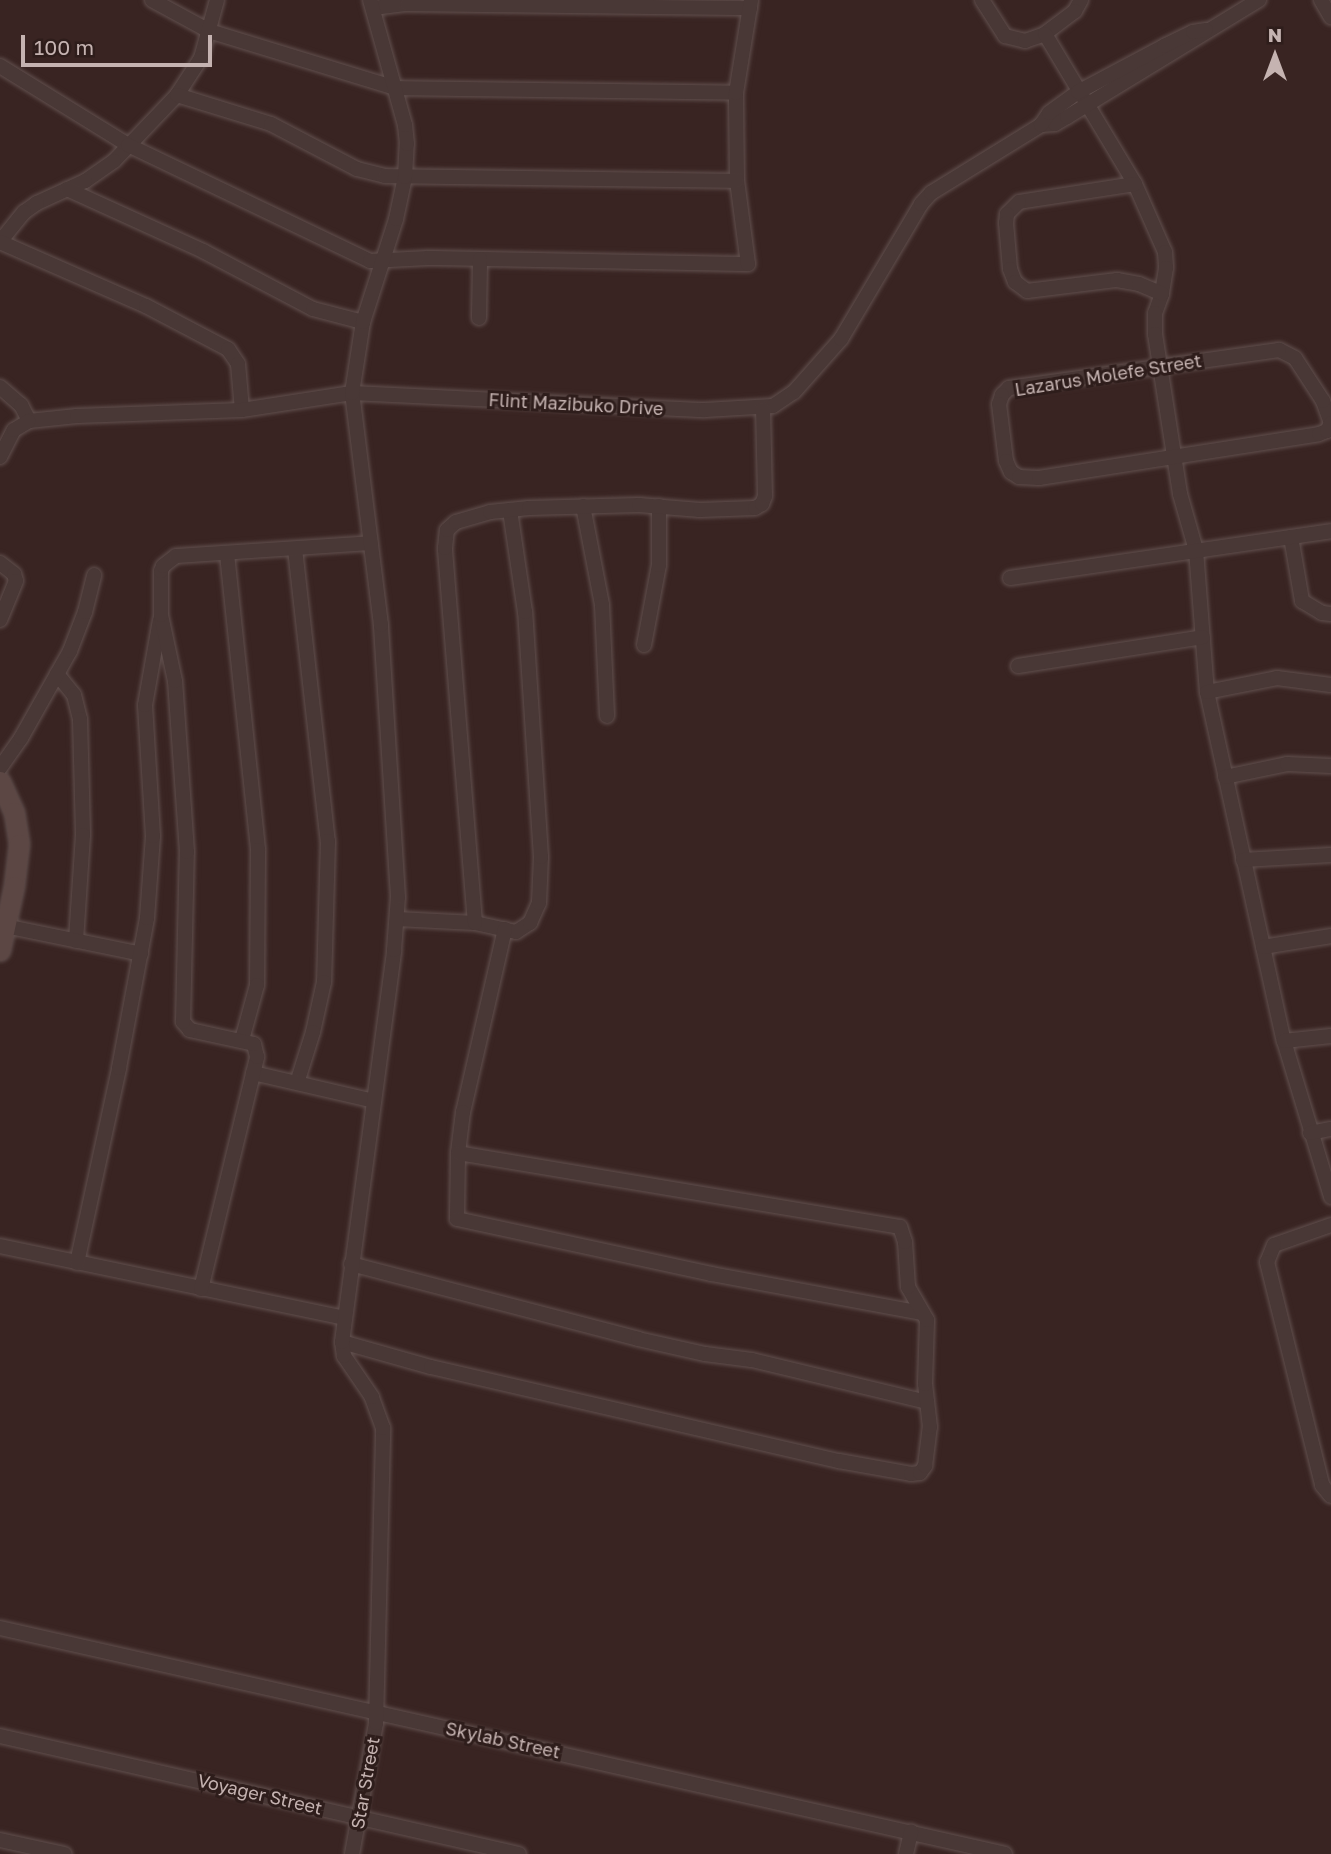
<!DOCTYPE html>
<style>
body{margin:0}
#map{position:relative;width:1331px;height:1854px;overflow:hidden;background:#392422;font-family:"Golos Text",sans-serif}
div>[style]{position:absolute}
.roads{filter:drop-shadow(0 0 2px #61504e) drop-shadow(0 0 2px #61504e)}
.street>*{height:14px;margin:-7px;padding:0 7px;transform-origin:7px;border-radius:7px;background:#493836}
.secondary>*{height:19px;margin:-9.5px;padding:0 9.5px;transform-origin:9.5px;border-radius:9.5px;background:#5c4744}
span{translate:-50% -50%;white-space:nowrap;text-align:center;line-height:1.15;-webkit-text-stroke:6px #2e1d1b;paint-order:stroke}
.street-label{font-size:18px;color:#c5b3b1}
.north{position:absolute;left:1240px;top:21px;width:70px;height:70px;-webkit-text-stroke:5px #2e1d1b;paint-order:stroke;rotate:0deg;font-size:19px;font-weight:700;line-height:28px;text-align:center;color:#c5b3b1}
.north::after{content:'';display:block;margin:auto;width:24px;height:32px;background:#c5b3b1;clip-path:polygon(50% 0,100% 100%,50% 72%,0 100%)}
.scale{position:absolute;left:21px;top:35px;width:191px;height:32px;box-sizing:border-box;border:4px solid #c5b3b1;border-top:0;padding-left:9px;font-size:21px;line-height:24px;white-space:nowrap;color:#c5b3b1;-webkit-text-stroke:5px #2e1d1b;paint-order:stroke}
</style>
<div id="map">
<div class="roads">
<div class="street">
<i style="left:152px;top:0;width:65px;rotate:28.5deg"></i>
<i style="left:209px;top:31px;width:195px;rotate:17deg"></i>
<i style="left:395px;top:88px;width:341px;rotate:0.8deg"></i>
<i style="left:217px;top:0;width:60px;rotate:105.4deg"></i>
<i style="left:201px;top:58px;width:44px;rotate:123deg"></i>
<i style="left:177px;top:95px;width:91px;rotate:133.7deg"></i>
<i style="left:114px;top:161px;width:35px;rotate:145deg"></i>
<i style="left:85px;top:181px;width:53px;rotate:155.4deg"></i>
<i style="left:37px;top:203px;width:16px;rotate:145deg"></i>
<i style="left:24px;top:212px;width:38px;rotate:129deg"></i>
<i style="left:0;top:242px;width:159px;rotate:23.7deg"></i>
<i style="left:146px;top:306px;width:93px;rotate:27.7deg"></i>
<i style="left:228px;top:349px;width:18px;rotate:56deg"></i>
<i style="left:238px;top:364px;width:46px;rotate:85deg"></i>
<i style="left:982px;top:0;width:43px;rotate:57.4deg"></i>
<i style="left:1005px;top:36px;width:21px;rotate:14deg"></i>
<i style="left:1025px;top:41px;width:21px;rotate:-19deg"></i>
<i style="left:1081px;top:0;width:13px;rotate:119deg"></i>
<i style="left:1075px;top:11px;width:38px;rotate:143deg"></i>
<i style="left:1045px;top:34px;width:175px;rotate:59deg"></i>
<i style="left:1135px;top:184px;width:74px;rotate:66.2deg"></i>
<i style="left:1165px;top:252px;width:16px;rotate:86deg"></i>
<i style="left:1166px;top:268px;width:26px;rotate:99deg"></i>
<i style="left:1162px;top:294px;width:20px;rotate:110deg"></i>
<i style="left:1155px;top:313px;width:21px;rotate:90deg"></i>
<i style="left:1155px;top:334px;width:162px;rotate:81.1deg"></i>
<i style="left:1180px;top:494px;width:58px;rotate:74.1deg"></i>
<i style="left:1196px;top:550px;width:142px;rotate:85.6deg"></i>
<i style="left:1207px;top:692px;width:357px;rotate:77.6deg"></i>
<i style="left:1284px;top:1041px;width:163px;rotate:73.2deg"></i>
<i style="left:1321px;top:0;width:20px;rotate:60deg"></i>
<i style="left:373px;top:8px;width:34px;rotate:-7deg"></i>
<i style="left:407px;top:4px;width:343px;rotate:0.7deg"></i>
<i style="left:0;top:66px;width:150px;rotate:31.7deg"></i>
<i style="left:128px;top:145px;width:268px;rotate:25.6deg"></i>
<i style="left:370px;top:261px;width:58px;rotate:-3deg"></i>
<i style="left:428px;top:258px;width:320px;rotate:1.1deg"></i>
<i style="left:748px;top:264px;width:84px;rotate:-97.5deg"></i>
<i style="left:737px;top:181px;width:88px;rotate:-90.7deg"></i>
<i style="left:736px;top:93px;width:94px;rotate:-80.8deg"></i>
<i style="left:177px;top:95px;width:98px;rotate:17.1deg"></i>
<i style="left:271px;top:124px;width:97px;rotate:27.6deg"></i>
<i style="left:357px;top:169px;width:29px;rotate:14deg"></i>
<i style="left:385px;top:176px;width:352px;rotate:0.8deg"></i>
<i style="left:1041px;top:125px;width:14px;rotate:-4deg"></i>
<i style="left:1055px;top:124px;width:14px;rotate:-30deg"></i>
<i style="left:1067px;top:117px;width:225px;rotate:-31.4deg"></i>
<i style="left:1135px;top:184px;width:117px;rotate:171.2deg"></i>
<i style="left:1019px;top:202px;width:17px;rotate:135deg"></i>
<i style="left:1007px;top:214px;width:9px;rotate:96deg"></i>
<i style="left:1006px;top:223px;width:46px;rotate:85deg"></i>
<i style="left:1010px;top:269px;width:14px;rotate:69deg"></i>
<i style="left:1015px;top:282px;width:15px;rotate:37deg"></i>
<i style="left:1027px;top:291px;width:91px;rotate:-7deg"></i>
<i style="left:1117px;top:280px;width:22px;rotate:10deg"></i>
<i style="left:1139px;top:284px;width:25px;rotate:23deg"></i>
<i style="left:67px;top:189px;width:149px;rotate:24.5deg"></i>
<i style="left:203px;top:251px;width:124px;rotate:27.8deg"></i>
<i style="left:313px;top:309px;width:52px;rotate:14.6deg"></i>
<i style="left:479px;top:318px;width:59px;rotate:-89deg"></i>
<i style="left:0;top:387px;width:28px;rotate:41deg"></i>
<i style="left:21px;top:405px;width:18px;rotate:63deg"></i>
<i style="left:29px;top:421px;width:48px;rotate:-5.9deg"></i>
<i style="left:77px;top:416px;width:165px;rotate:-2.1deg"></i>
<i style="left:242px;top:410px;width:111px;rotate:-8.8deg"></i>
<i style="left:352px;top:393px;width:353px;rotate:2.8deg"></i>
<i style="left:705px;top:410px;width:68px;rotate:-3.4deg"></i>
<i style="left:773px;top:406px;width:25px;rotate:-34deg"></i>
<i style="left:794px;top:392px;width:71px;rotate:-48.4deg"></i>
<i style="left:841px;top:339px;width:157px;rotate:-59.3deg"></i>
<i style="left:921px;top:204px;width:15px;rotate:-48deg"></i>
<i style="left:931px;top:193px;width:129px;rotate:-31.7deg"></i>
<i style="left:1041px;top:125px;width:14px;rotate:-56deg"></i>
<i style="left:1049px;top:113px;width:36px;rotate:-36deg"></i>
<i style="left:1078px;top:92px;width:98px;rotate:-28.1deg"></i>
<i style="left:1164px;top:46px;width:32px;rotate:-26deg"></i>
<i style="left:1193px;top:32px;width:13px;rotate:-9deg"></i>
<i style="left:1331px;top:423px;width:23px;rotate:-110deg"></i>
<i style="left:1323px;top:401px;width:51px;rotate:-123.1deg"></i>
<i style="left:1295px;top:358px;width:18px;rotate:-153deg"></i>
<i style="left:1279px;top:350px;width:273px;rotate:172deg"></i>
<i style="left:1009px;top:388px;width:10px;rotate:135deg"></i>
<i style="left:1002px;top:395px;width:9px;rotate:108deg"></i>
<i style="left:999px;top:404px;width:57px;rotate:83deg"></i>
<i style="left:1006px;top:461px;width:12px;rotate:66deg"></i>
<i style="left:1011px;top:472px;width:9px;rotate:32deg"></i>
<i style="left:1019px;top:477px;width:20px;rotate:3deg"></i>
<i style="left:1039px;top:478px;width:283px;rotate:-8.9deg"></i>
<i style="left:1319px;top:434px;width:9px;rotate:-21deg"></i>
<i style="left:1327px;top:431px;width:9px;rotate:-63deg"></i>
<i style="left:0;top:457px;width:30px;rotate:-63deg"></i>
<i style="left:14px;top:430px;width:17px;rotate:-31deg"></i>
<i style="left:583px;top:506px;width:101px;rotate:79.1deg"></i>
<i style="left:602px;top:605px;width:111px;rotate:87.4deg"></i>
<i style="left:1291px;top:537px;width:65px;rotate:80.2deg"></i>
<i style="left:1302px;top:601px;width:23px;rotate:31deg"></i>
<i style="left:1322px;top:613px;width:9px;rotate:6deg"></i>
<i style="left:295px;top:549px;width:294px;rotate:83.6deg"></i>
<i style="left:328px;top:841px;width:141px;rotate:91.6deg"></i>
<i style="left:324px;top:982px;width:51px;rotate:102.4deg"></i>
<i style="left:313px;top:1032px;width:53px;rotate:107.4deg"></i>
<i style="left:227px;top:554px;width:298px;rotate:84deg"></i>
<i style="left:258px;top:850px;width:135px;rotate:90.4deg"></i>
<i style="left:257px;top:985px;width:57px;rotate:105.3deg"></i>
<i style="left:0;top:563px;width:18px;rotate:38deg"></i>
<i style="left:14px;top:574px;width:7px;rotate:74deg"></i>
<i style="left:16px;top:581px;width:42px;rotate:112.3deg"></i>
<i style="left:1010px;top:578px;width:324px;rotate:-8.3deg"></i>
<i style="left:644px;top:645px;width:81px;rotate:-79.4deg"></i>
<i style="left:659px;top:565px;width:59px;rotate:-90deg"></i>
<i style="left:1018px;top:666px;width:187px;rotate:-8.9deg"></i>
<i style="left:57px;top:674px;width:27px;rotate:51deg"></i>
<i style="left:74px;top:695px;width:25px;rotate:76deg"></i>
<i style="left:80px;top:719px;width:116px;rotate:88.5deg"></i>
<i style="left:83px;top:835px;width:106px;rotate:93.8deg"></i>
<i style="left:1207px;top:692px;width:71px;rotate:-11.3deg"></i>
<i style="left:1277px;top:678px;width:54px;rotate:7.4deg"></i>
<i style="left:0;top:768px;width:37px;rotate:-55deg"></i>
<i style="left:21px;top:738px;width:100px;rotate:-60.6deg"></i>
<i style="left:70px;top:651px;width:42px;rotate:-69deg"></i>
<i style="left:85px;top:612px;width:38px;rotate:-76deg"></i>
<i style="left:1225px;top:777px;width:63px;rotate:-11.8deg"></i>
<i style="left:1287px;top:764px;width:44px;rotate:2.6deg"></i>
<i style="left:1243px;top:860px;width:88px;rotate:-3.3deg"></i>
<i style="left:397px;top:919px;width:78px;rotate:2.9deg"></i>
<i style="left:475px;top:923px;width:42px;rotate:12.4deg"></i>
<i style="left:516px;top:932px;width:17px;rotate:-33deg"></i>
<i style="left:530px;top:923px;width:22px;rotate:-66deg"></i>
<i style="left:539px;top:903px;width:46px;rotate:-87.5deg"></i>
<i style="left:541px;top:857px;width:246px;rotate:-93.7deg"></i>
<i style="left:525px;top:612px;width:103px;rotate:-98.4deg"></i>
<i style="left:475px;top:923px;width:376px;rotate:-94.6deg"></i>
<i style="left:445px;top:548px;width:18px;rotate:-84deg"></i>
<i style="left:447px;top:530px;width:12px;rotate:-42deg"></i>
<i style="left:456px;top:522px;width:35px;rotate:-16deg"></i>
<i style="left:490px;top:512px;width:39px;rotate:-6deg"></i>
<i style="left:529px;top:508px;width:110px;rotate:-1.6deg"></i>
<i style="left:639px;top:505px;width:61px;rotate:4.7deg"></i>
<i style="left:700px;top:510px;width:55px;rotate:-2.1deg"></i>
<i style="left:755px;top:508px;width:8px;rotate:-30deg"></i>
<i style="left:762px;top:504px;width:9px;rotate:-69deg"></i>
<i style="left:765px;top:496px;width:87px;rotate:-91.3deg"></i>
<i style="left:0;top:925px;width:144px;rotate:11.6deg"></i>
<i style="left:505px;top:929px;width:188px;rotate:102.9deg"></i>
<i style="left:463px;top:1112px;width:41px;rotate:97deg"></i>
<i style="left:458px;top:1153px;width:66px;rotate:90.9deg"></i>
<i style="left:457px;top:1219px;width:260px;rotate:12.2deg"></i>
<i style="left:711px;top:1274px;width:215px;rotate:10.5deg"></i>
<i style="left:1263px;top:947px;width:69px;rotate:-9.2deg"></i>
<i style="left:1284px;top:1041px;width:47px;rotate:-6.1deg"></i>
<i style="left:253px;top:1073px;width:124px;rotate:13deg"></i>
<i style="left:1310px;top:1133px;width:21px;rotate:-11deg"></i>
<i style="left:1331px;top:1225px;width:60px;rotate:160.7deg"></i>
<i style="left:1274px;top:1245px;width:18px;rotate:112deg"></i>
<i style="left:1267px;top:1262px;width:230px;rotate:76.1deg"></i>
<i style="left:1322px;top:1485px;width:14px;rotate:51deg"></i>
<i style="left:0;top:1246px;width:352px;rotate:11.8deg"></i>
<i style="left:77px;top:1263px;width:199px;rotate:-77.8deg"></i>
<i style="left:119px;top:1068px;width:153px;rotate:-79.4deg"></i>
<i style="left:147px;top:918px;width:82px;rotate:-85.8deg"></i>
<i style="left:153px;top:836px;width:131px;rotate:-93.5deg"></i>
<i style="left:145px;top:705px;width:86px;rotate:-80deg"></i>
<i style="left:351px;top:1264px;width:297px;rotate:14.6deg"></i>
<i style="left:638px;top:1339px;width:69px;rotate:12.6deg"></i>
<i style="left:705px;top:1354px;width:47px;rotate:7.3deg"></i>
<i style="left:752px;top:1360px;width:180px;rotate:13.5deg"></i>
<i style="left:201px;top:1289px;width:239px;rotate:-76.4deg"></i>
<i style="left:257px;top:1057px;width:13px;rotate:-103deg"></i>
<i style="left:254px;top:1044px;width:66px;rotate:-167.7deg"></i>
<i style="left:190px;top:1030px;width:11px;rotate:-131deg"></i>
<i style="left:183px;top:1022px;width:170px;rotate:-88.7deg"></i>
<i style="left:187px;top:852px;width:171px;rotate:-94deg"></i>
<i style="left:175px;top:681px;width:67px;rotate:-102deg"></i>
<i style="left:161px;top:615px;width:44px;rotate:-90deg"></i>
<i style="left:161px;top:571px;width:5px;rotate:-68deg"></i>
<i style="left:163px;top:566px;width:16px;rotate:-38deg"></i>
<i style="left:176px;top:556px;width:195px;rotate:-3.8deg"></i>
<i style="left:342px;top:1342px;width:92px;rotate:15.7deg"></i>
<i style="left:431px;top:1367px;width:419px;rotate:13deg"></i>
<i style="left:839px;top:1461px;width:73px;rotate:10.2deg"></i>
<i style="left:911px;top:1474px;width:9px;rotate:-6deg"></i>
<i style="left:920px;top:1473px;width:9px;rotate:-54deg"></i>
<i style="left:925px;top:1466px;width:39px;rotate:-83deg"></i>
<i style="left:930px;top:1427px;width:43px;rotate:-96.6deg"></i>
<i style="left:925px;top:1384px;width:64px;rotate:-88.2deg"></i>
<i style="left:927px;top:1320px;width:38px;rotate:-120deg"></i>
<i style="left:908px;top:1287px;width:45px;rotate:-93.8deg"></i>
<i style="left:905px;top:1242px;width:16px;rotate:-108deg"></i>
<i style="left:900px;top:1227px;width:448px;rotate:-170.5deg"></i>
<i style="left:0;top:1628px;width:1030px;rotate:12.67deg"></i>
<i style="left:0;top:1736px;width:532px;rotate:12.81deg"></i>
<i style="left:0;top:1840px;width:66px;rotate:12.3deg"></i>
<i style="left:352px;top:1854px;width:133px;rotate:-79.6deg"></i>
<i style="left:376px;top:1723px;width:295px;rotate:-88.6deg"></i>
<i style="left:383px;top:1428px;width:33px;rotate:-110deg"></i>
<i style="left:372px;top:1397px;width:50px;rotate:-124.3deg"></i>
<i style="left:344px;top:1356px;width:14px;rotate:-98deg"></i>
<i style="left:342px;top:1342px;width:395px;rotate:-82.4deg"></i>
<i style="left:394px;top:950px;width:53px;rotate:-85.7deg"></i>
<i style="left:398px;top:897px;width:273px;rotate:-93.6deg"></i>
<i style="left:381px;top:625px;width:234px;rotate:-97.1deg"></i>
<i style="left:352px;top:393px;width:72px;rotate:-81.2deg"></i>
<i style="left:363px;top:322px;width:108px;rotate:-72.2deg"></i>
<i style="left:396px;top:219px;width:43px;rotate:-77.9deg"></i>
<i style="left:405px;top:177px;width:33px;rotate:-87deg"></i>
<i style="left:407px;top:144px;width:19px;rotate:-96deg"></i>
<i style="left:405px;top:125px;width:130px;rotate:-105.6deg"></i>
<i style="left:906px;top:1854px;width:23px;rotate:-77deg"></i>
</div>
<div class="secondary">
<i style="left:0;top:781px;width:34px;rotate:66deg"></i>
<i style="left:14px;top:812px;width:32px;rotate:81deg"></i>
<i style="left:19px;top:844px;width:42px;rotate:96.8deg"></i>
<i style="left:14px;top:886px;width:66px;rotate:102.3deg"></i>
</div>
</div>
<div class="street-label">
<span style="left:1108px;top:375px;rotate:-9deg">Lazarus Molefe Street</span>
<span style="left:576px;top:404px;rotate:3deg">Flint Mazibuko Drive</span>
<span style="left:503px;top:1740px;rotate:12deg">Skylab Street</span>
<span style="left:365px;top:1783px;rotate:-80deg">Star Street</span>
<span style="left:260px;top:1794px;rotate:13deg">Voyager Street</span>
</div>
<div class="north">N</div>
<div class="scale">100 m</div>
</div>
